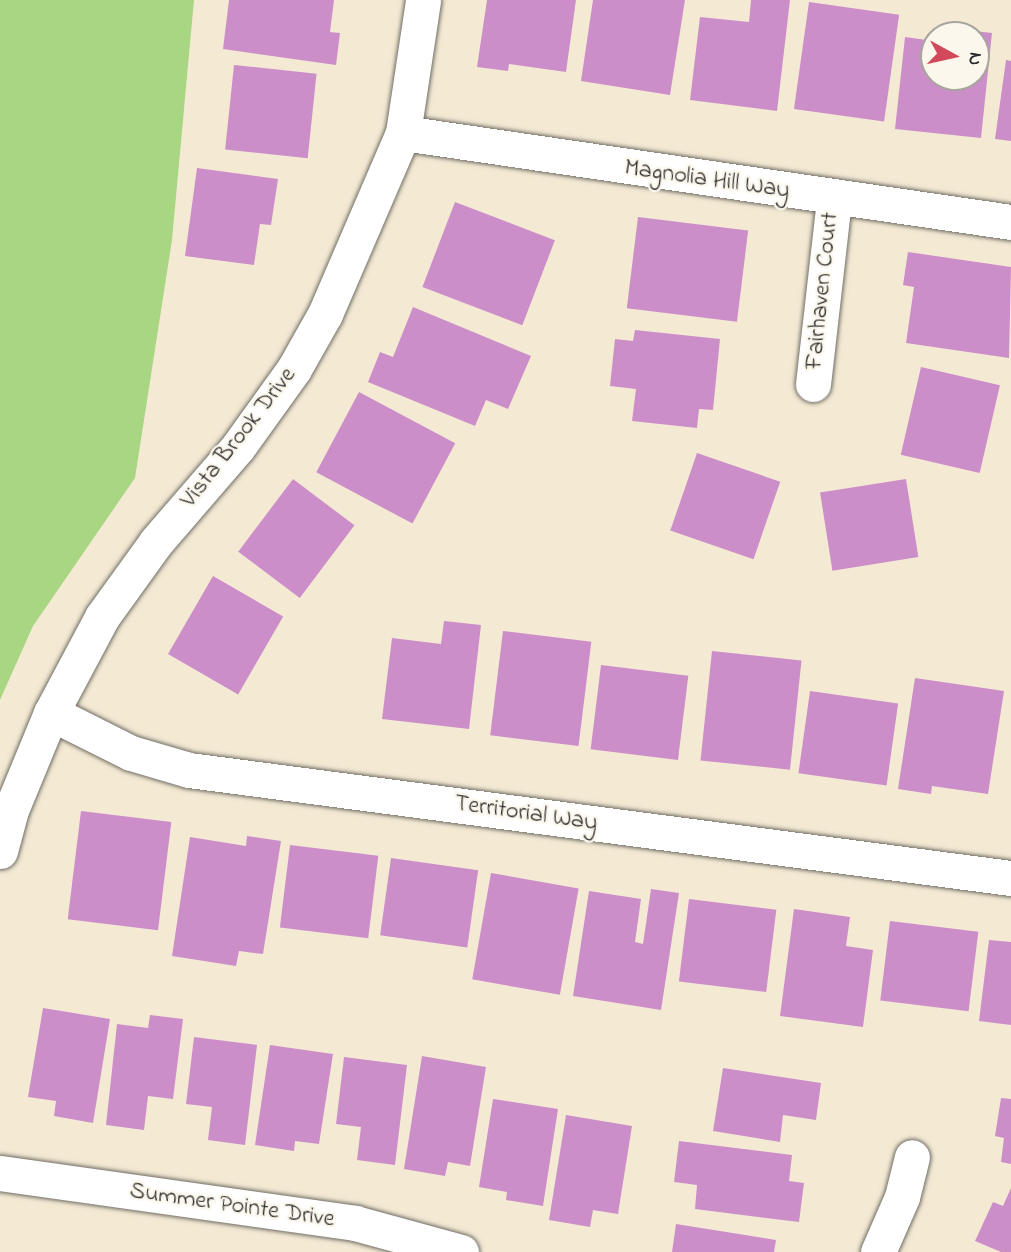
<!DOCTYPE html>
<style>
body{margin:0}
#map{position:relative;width:1011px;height:1252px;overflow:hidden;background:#f4ead4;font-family:"Indie Flower",sans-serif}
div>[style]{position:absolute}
.green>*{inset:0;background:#a9d683}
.building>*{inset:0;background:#cc8ec9;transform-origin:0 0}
.roads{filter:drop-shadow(0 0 2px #716e66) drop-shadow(0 0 2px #716e66)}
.minor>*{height:35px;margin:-17.5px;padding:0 17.5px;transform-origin:17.5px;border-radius:17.5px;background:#fff}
span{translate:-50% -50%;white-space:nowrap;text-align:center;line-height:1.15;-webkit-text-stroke:5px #fbf7ec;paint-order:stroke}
.street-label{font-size:24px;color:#2b2b2b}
.north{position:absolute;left:920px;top:21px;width:70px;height:70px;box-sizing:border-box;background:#fbf7ec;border:2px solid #a8a59f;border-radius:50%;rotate:98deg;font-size:19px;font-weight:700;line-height:28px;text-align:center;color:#2b2b2b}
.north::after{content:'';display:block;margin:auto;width:24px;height:32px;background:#d1495b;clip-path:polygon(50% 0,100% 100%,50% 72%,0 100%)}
</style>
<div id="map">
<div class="green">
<i style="clip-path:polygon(0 0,194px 0,172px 240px,135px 478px,33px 626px,0 700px)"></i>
</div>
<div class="building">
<i style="clip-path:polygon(229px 0,334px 0,330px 32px,340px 33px,336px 65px,223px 49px)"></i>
<i style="clip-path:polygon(487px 0,576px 0,566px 72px,509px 64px,508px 71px,477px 67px)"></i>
<i style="clip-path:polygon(593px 0,685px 0,670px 95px,581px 81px)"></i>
<i style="clip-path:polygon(751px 0,790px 0,777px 111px,690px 100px,700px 17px,749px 22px)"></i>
<i style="left:809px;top:2px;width:91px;height:108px;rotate:8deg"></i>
<i style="clip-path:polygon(938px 27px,992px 33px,981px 138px,895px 129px,905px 37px,934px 41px,934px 77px,976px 77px,976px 35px,937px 35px)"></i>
<i style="clip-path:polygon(1006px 60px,1011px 61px,1011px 141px,995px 139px)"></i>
<i style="left:234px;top:65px;width:83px;height:85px;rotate:6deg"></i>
<i style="clip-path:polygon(197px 168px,278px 179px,271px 225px,260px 224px,254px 265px,185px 256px)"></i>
<i style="left:455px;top:202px;width:107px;height:91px;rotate:21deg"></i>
<i style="left:638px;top:217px;width:111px;height:92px;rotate:7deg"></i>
<i style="clip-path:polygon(908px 252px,1011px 267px,1009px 358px,906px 343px,914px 287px,903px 285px)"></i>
<i style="clip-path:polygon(413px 307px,531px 356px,508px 409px,486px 400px,475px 426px,368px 382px,380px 352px,393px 357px)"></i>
<i style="clip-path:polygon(635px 330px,720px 339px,713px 410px,699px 409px,697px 428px,632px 421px,636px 389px,610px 386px,615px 339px,633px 341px)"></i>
<i style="left:921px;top:367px;width:81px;height:90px;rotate:13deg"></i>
<i style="left:359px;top:392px;width:109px;height:91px;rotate:28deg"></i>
<i style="left:697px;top:453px;width:88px;height:82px;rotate:19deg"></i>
<i style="left:293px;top:479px;width:77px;height:91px;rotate:37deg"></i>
<i style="left:906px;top:479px;width:79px;height:87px;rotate:81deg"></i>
<i style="left:213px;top:576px;width:81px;height:90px;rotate:30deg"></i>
<i style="clip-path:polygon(444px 621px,481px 625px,469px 729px,382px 719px,392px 638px,441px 644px)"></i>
<i style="left:503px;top:631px;width:89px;height:105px;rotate:7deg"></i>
<i style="left:712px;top:651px;width:90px;height:110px;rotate:6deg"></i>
<i style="left:601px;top:665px;width:88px;height:85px;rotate:7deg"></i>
<i style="clip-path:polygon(915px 678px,1004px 691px,988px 794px,932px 786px,931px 794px,898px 789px)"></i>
<i style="left:810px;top:691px;width:89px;height:83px;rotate:8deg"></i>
<i style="left:81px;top:811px;width:91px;height:109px;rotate:7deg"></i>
<i style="clip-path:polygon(247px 836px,281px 841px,263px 954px,239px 951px,236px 966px,172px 956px,190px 837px,246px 846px)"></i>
<i style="left:290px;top:845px;width:89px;height:83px;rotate:7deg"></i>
<i style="left:391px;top:858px;width:88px;height:78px;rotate:8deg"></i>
<i style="left:491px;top:873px;width:89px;height:108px;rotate:10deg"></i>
<i style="clip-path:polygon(651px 889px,679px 893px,661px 1010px,573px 996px,589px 891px,641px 899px,635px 942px,643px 944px)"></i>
<i style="left:689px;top:899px;width:88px;height:83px;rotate:7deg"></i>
<i style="clip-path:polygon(794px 909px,850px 917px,846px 946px,873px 950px,863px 1027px,780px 1016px)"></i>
<i style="left:890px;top:921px;width:89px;height:80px;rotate:7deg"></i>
<i style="clip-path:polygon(989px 940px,1011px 942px,1011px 1025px,979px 1021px)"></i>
<i style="clip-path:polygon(43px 1008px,110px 1019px,93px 1123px,54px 1116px,56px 1101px,28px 1097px)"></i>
<i style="clip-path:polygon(150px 1015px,183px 1019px,173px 1099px,148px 1096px,144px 1130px,106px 1125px,117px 1024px,148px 1028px)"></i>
<i style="clip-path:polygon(194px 1037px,257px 1045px,245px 1145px,208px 1140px,212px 1107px,186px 1104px)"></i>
<i style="clip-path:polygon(270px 1045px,333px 1054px,319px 1144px,295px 1141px,294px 1151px,255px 1145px)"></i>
<i style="clip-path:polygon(422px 1056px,486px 1067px,470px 1166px,448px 1162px,445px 1176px,404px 1169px)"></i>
<i style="clip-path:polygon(344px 1057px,407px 1065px,395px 1165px,357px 1160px,361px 1127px,336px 1124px)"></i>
<i style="clip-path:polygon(723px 1068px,821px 1083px,816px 1120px,783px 1115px,780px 1142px,713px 1131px)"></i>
<i style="clip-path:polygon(1001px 1098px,1011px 1099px,1011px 1164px,1001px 1162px,1004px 1138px,995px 1136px)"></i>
<i style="clip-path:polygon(493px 1099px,558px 1109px,543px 1206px,506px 1200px,507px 1192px,479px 1187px)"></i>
<i style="clip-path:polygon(566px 1115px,632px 1126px,618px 1214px,593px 1210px,590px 1227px,549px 1220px)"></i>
<i style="clip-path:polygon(679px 1141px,792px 1155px,789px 1181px,804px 1183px,799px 1222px,695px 1209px,697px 1185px,674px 1182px)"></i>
<i style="clip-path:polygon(1011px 1188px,1011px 1252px,1001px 1252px,975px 1241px,993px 1202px,1003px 1206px)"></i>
<i style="clip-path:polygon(676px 1224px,776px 1240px,774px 1252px,672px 1252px)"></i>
</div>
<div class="roads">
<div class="minor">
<i style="left:403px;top:133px;width:614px;rotate:8.33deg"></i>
<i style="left:813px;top:384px;width:186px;rotate:-83.5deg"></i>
<i style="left:51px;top:713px;width:89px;rotate:26.6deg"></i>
<i style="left:131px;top:753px;width:60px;rotate:16.3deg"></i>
<i style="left:189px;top:770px;width:829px;rotate:7.49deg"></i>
<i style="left:0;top:851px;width:42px;rotate:-75deg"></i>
<i style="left:11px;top:810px;width:105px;rotate:-67.6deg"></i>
<i style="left:51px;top:713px;width:109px;rotate:-62deg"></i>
<i style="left:102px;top:617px;width:92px;rotate:-54.2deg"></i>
<i style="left:156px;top:542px;width:125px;rotate:-49.2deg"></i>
<i style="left:238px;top:447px;width:96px;rotate:-54.3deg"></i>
<i style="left:294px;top:369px;width:63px;rotate:-60.6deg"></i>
<i style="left:325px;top:314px;width:197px;rotate:-66.7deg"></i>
<i style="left:403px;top:133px;width:134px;rotate:-81.4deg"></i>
<i style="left:0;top:1173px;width:359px;rotate:8deg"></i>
<i style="left:355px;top:1223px;width:110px;rotate:15.3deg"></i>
<i style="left:878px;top:1252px;width:60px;rotate:-66.4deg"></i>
<i style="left:902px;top:1197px;width:41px;rotate:-76deg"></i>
</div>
</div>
<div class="street-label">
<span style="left:707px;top:180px;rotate:8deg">Magnolia Hill Way</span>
<span style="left:823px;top:291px;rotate:-84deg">Fairhaven Court</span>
<span style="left:239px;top:438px;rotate:-52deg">Vista Brook Drive</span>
<span style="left:526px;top:814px;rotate:8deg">Territorial Way</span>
<span style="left:232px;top:1206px;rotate:8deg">Summer Pointe Drive</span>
</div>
<div class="north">N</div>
</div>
